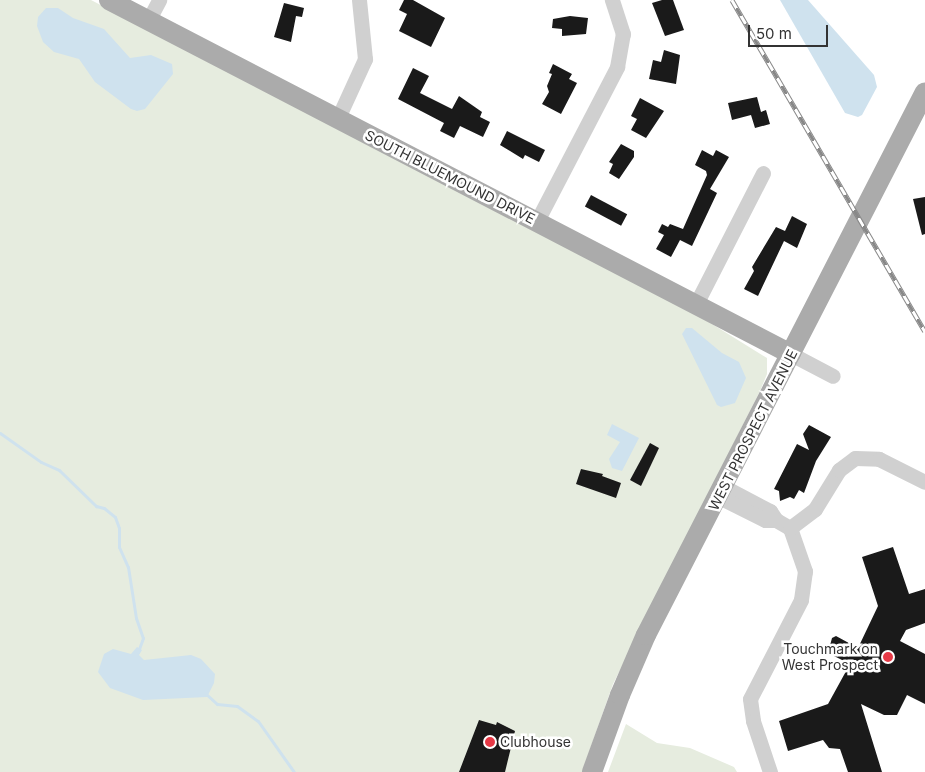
<!DOCTYPE html>
<style>
body{margin:0}
#map{position:relative;width:925px;height:772px;overflow:hidden;background:#fff;font-family:Inter,sans-serif}
div>[style]{position:absolute}
.green>*{inset:0;background:#e6ecdf}
.water>*{inset:0;background:#cfe2ee}
.stream>*{height:3px;margin:-1.5px;padding:0 1.5px;transform-origin:1.5px;border-radius:1.5px;background:#cfe2ee}
.building>*{inset:0;background:#1a1a1a;transform-origin:0 0}
.minor>*{height:15px;margin:-7.5px;padding:0 7.5px;transform-origin:7.5px;border-radius:7.5px;background:#d0d0d0}
.major>*{height:20px;margin:-10px;padding:0 10px;transform-origin:10px;border-radius:10px;background:#ababab}
.rail>*{height:5px;margin-top:-2.5px;transform-origin:0;background:repeating-linear-gradient(90deg,#fff 0 9px,#888 0 18px);box-sizing:border-box;border-block:1px solid #888}
.dots>*{width:14px;height:14px;translate:-50% -50%;box-sizing:border-box;border:2px solid #fff;border-radius:50%}
span{translate:-50% -50%;white-space:nowrap;text-align:center;line-height:1.15;-webkit-text-stroke:5px #fff;paint-order:stroke}
.street-label{font-size:14px;color:#333}
.poi-label{font-size:14px;color:#333}
.right{translate:-100% -50%;text-align:right}
.left{translate:0 -50%;text-align:left}
.scale{position:absolute;left:748px;top:25px;width:80px;height:22px;box-sizing:border-box;border:2px solid #333;border-top:0;padding-left:6px;font-size:15px;line-height:18px;white-space:nowrap;color:#333;-webkit-text-stroke:4px #fff;paint-order:stroke}
</style>
<div id="map">
<div class="green">
<i style="clip-path:polygon(0 0,91px 0,683px 306px,767px 358px,767px 374px,760px 391px,613px 684px,582px 772px,0 772px)"></i>
<i style="clip-path:polygon(626px 724px,657px 743px,690px 748px,734px 767px,737px 772px,608px 772px)"></i>
</div>
<div class="water">
<i style="clip-path:polygon(780px 0,808px 0,874px 75px,877px 87px,862px 115px,858px 117px,845px 113px)"></i>
<i style="clip-path:polygon(46px 8px,58px 8px,73px 18px,104px 29px,130px 58px,151px 55px,172px 64px,173px 74px,145px 109px,137px 111px,131px 109px,95px 82px,79px 59px,54px 52px,43px 42px,37px 26px,38px 17px)"></i>
<i style="clip-path:polygon(686px 328px,692px 328px,722px 353px,739px 362px,746px 378px,735px 403px,721px 407px,717px 405px,682px 334px)"></i>
<i style="clip-path:polygon(612px 424px,639px 438px,622px 471px,612px 468px,609px 459px,620px 442px,607px 435px)"></i>
<i style="clip-path:polygon(137px 647px,142px 650px,139px 655px,144px 660px,191px 655px,201px 659px,215px 674px,214px 683px,207px 697px,143px 700px,110px 688px,98px 672px,104px 654px,113px 649px,131px 654px)"></i>
</div>
<div class="stream">
<i style="left:0;top:433px;width:50px;rotate:35.3deg"></i>
<i style="left:41px;top:462px;width:20px;rotate:24deg"></i>
<i style="left:59px;top:470px;width:52px;rotate:44.2deg"></i>
<i style="left:96px;top:506px;width:8px;rotate:14deg"></i>
<i style="left:104px;top:508px;width:14px;rotate:39deg"></i>
<i style="left:115px;top:517px;width:12px;rotate:70deg"></i>
<i style="left:119px;top:528px;width:19px;rotate:90deg"></i>
<i style="left:119px;top:547px;width:22px;rotate:66deg"></i>
<i style="left:128px;top:567px;width:52px;rotate:81.1deg"></i>
<i style="left:136px;top:618px;width:21px;rotate:71deg"></i>
<i style="left:143px;top:638px;width:15px;rotate:110deg"></i>
<i style="left:206px;top:694px;width:15px;rotate:42deg"></i>
<i style="left:217px;top:704px;width:20px;rotate:6deg"></i>
<i style="left:237px;top:706px;width:26px;rotate:36deg"></i>
<i style="left:258px;top:721px;width:62px;rotate:54.8deg"></i>
</div>
<div class="building">
<i style="clip-path:polygon(404px 0,413px 0,445px 18px,431px 47px,399px 31px,407px 14px,399px 10px)"></i>
<i style="clip-path:polygon(662px 0,673px 0,684px 30px,665px 36px,652px 3px)"></i>
<i style="clip-path:polygon(284px 3px,304px 8px,302px 17px,296px 16px,291px 42px,274px 37px)"></i>
<i style="clip-path:polygon(570px 16px,588px 18px,586px 34px,562px 36px,562px 29px,552px 28px,553px 19px)"></i>
<i style="clip-path:polygon(664px 50px,680px 55px,676px 84px,649px 79px,653px 60px,661px 62px)"></i>
<i style="clip-path:polygon(553px 64px,572px 74px,569px 79px,577px 83px,561px 114px,542px 104px,549px 92px,547px 86px,552px 74px,549px 73px)"></i>
<i style="clip-path:polygon(413px 68px,429px 76px,420px 93px,452px 109px,459px 96px,482px 112px,480px 117px,490px 122px,483px 137px,460px 126px,454px 138px,440px 131px,444px 123px,398px 99px)"></i>
<i style="clip-path:polygon(757px 97px,761px 112px,766px 110px,770px 124px,755px 128px,751px 115px,732px 120px,728px 103px)"></i>
<i style="clip-path:polygon(640px 98px,664px 111px,646px 138px,631px 130px,637px 119px,631px 116px)"></i>
<i style="clip-path:polygon(507px 131px,545px 150px,539px 162px,525px 155px,523px 159px,500px 145px)"></i>
<i style="clip-path:polygon(621px 144px,634px 151px,634px 157px,619px 179px,609px 173px,613px 164px,609px 162px)"></i>
<i style="clip-path:polygon(702px 150px,713px 156px,716px 150px,729px 157px,710px 189px,717px 193px,692px 246px,680px 240px,671px 257px,656px 249px,664px 235px,658px 232px,662px 224px,668px 227px,670px 224px,683px 229px,707px 175px,706px 171px,695px 165px)"></i>
<i style="left:591px;top:195px;width:41px;height:13px;rotate:28deg"></i>
<i style="clip-path:polygon(925px 197px,925px 234px,922px 235px,913px 199px)"></i>
<i style="clip-path:polygon(792px 216px,807px 224px,797px 248px,784px 241px,758px 296px,744px 289px,754px 271px,752px 267px,776px 227px,785px 231px)"></i>
<i style="clip-path:polygon(809px 425px,831px 437px,816px 461px,804px 493px,799px 490px,794px 499px,790px 497px,780px 501px,779px 491px,774px 489px,797px 444px,809px 450px,803px 434px)"></i>
<i style="clip-path:polygon(650px 443px,659px 448px,641px 486px,630px 480px)"></i>
<i style="clip-path:polygon(581px 469px,603px 474px,602px 476px,621px 483px,616px 498px,576px 484px)"></i>
<i style="clip-path:polygon(893px 547px,909px 594px,925px 589px,925px 623px,906px 630px,900px 641px,925px 654px,925px 704px,907px 695px,897px 715px,884px 715px,861px 704px,882px 772px,848px 772px,840px 749px,829px 748px,823px 740px,788px 751px,779px 721px,828px 704px,850px 664px,828px 653px,832px 638px,836px 636px,858px 648px,878px 606px,862px 557px)"></i>
<i style="clip-path:polygon(479px 720px,496px 725px,497px 722px,515px 731px,505px 772px,459px 772px)"></i>
</div>
<div class="minor">
<i style="left:148px;top:21px;width:24px;rotate:-62deg"></i>
<i style="left:338px;top:118px;width:65px;rotate:-65.4deg"></i>
<i style="left:365px;top:59px;width:59px;rotate:-95.8deg"></i>
<i style="left:537px;top:221px;width:174px;rotate:-62.5deg"></i>
<i style="left:617px;top:67px;width:34px;rotate:-80deg"></i>
<i style="left:623px;top:34px;width:36px;rotate:-108deg"></i>
<i style="left:696px;top:304px;width:147px;rotate:-62.9deg"></i>
<i style="left:791px;top:354px;width:47px;rotate:27.6deg"></i>
<i style="left:724px;top:487px;width:52px;rotate:27.6deg"></i>
<i style="left:770px;top:511px;width:11px;rotate:56deg"></i>
<i style="left:776px;top:520px;width:16px;rotate:30deg"></i>
<i style="left:790px;top:528px;width:46px;rotate:70.8deg"></i>
<i style="left:805px;top:571px;width:29px;rotate:98deg"></i>
<i style="left:801px;top:600px;width:111px;rotate:117.3deg"></i>
<i style="left:750px;top:699px;width:22px;rotate:82deg"></i>
<i style="left:753px;top:721px;width:54px;rotate:71.6deg"></i>
<i style="left:719px;top:497px;width:51px;rotate:26.6deg"></i>
<i style="left:765px;top:520px;width:11px"></i>
<i style="left:790px;top:528px;width:31px;rotate:-37deg"></i>
<i style="left:815px;top:509px;width:46px;rotate:-58.4deg"></i>
<i style="left:839px;top:470px;width:20px;rotate:-37deg"></i>
<i style="left:855px;top:458px;width:24px;rotate:2deg"></i>
<i style="left:879px;top:459px;width:51px;rotate:26.6deg"></i>
</div>
<div class="major">
<i style="left:109px;top:0;width:768px;rotate:27.43deg"></i>
<i style="left:592px;top:772px;width:82px;rotate:-70deg"></i>
<i style="left:620px;top:695px;width:65px;rotate:-66.6deg"></i>
<i style="left:646px;top:635px;width:610px;rotate:-62.81deg"></i>
</div>
<div class="rail">
<i style="left:732px;top:0;width:383px;rotate:59.8deg"></i>
</div>
<div class="dots">
<i style="left:888px;top:657px;background:#e63946"></i>
<i style="left:490px;top:742px;background:#e63946"></i>
</div>
<div class="street-label">
<span style="left:450px;top:177px;rotate:27deg">SOUTH BLUEMOUND DRIVE</span>
<span style="left:753px;top:430px;rotate:-63deg">WEST PROSPECT AVENUE</span>
</div>
<div class="poi-label">
<span class="right" style="left:878px;top:657px">Touchmark on<br>West Prospect</span>
<span class="left" style="left:500px;top:742px">Clubhouse</span>
</div>
<div class="scale">50 m</div>
</div>
